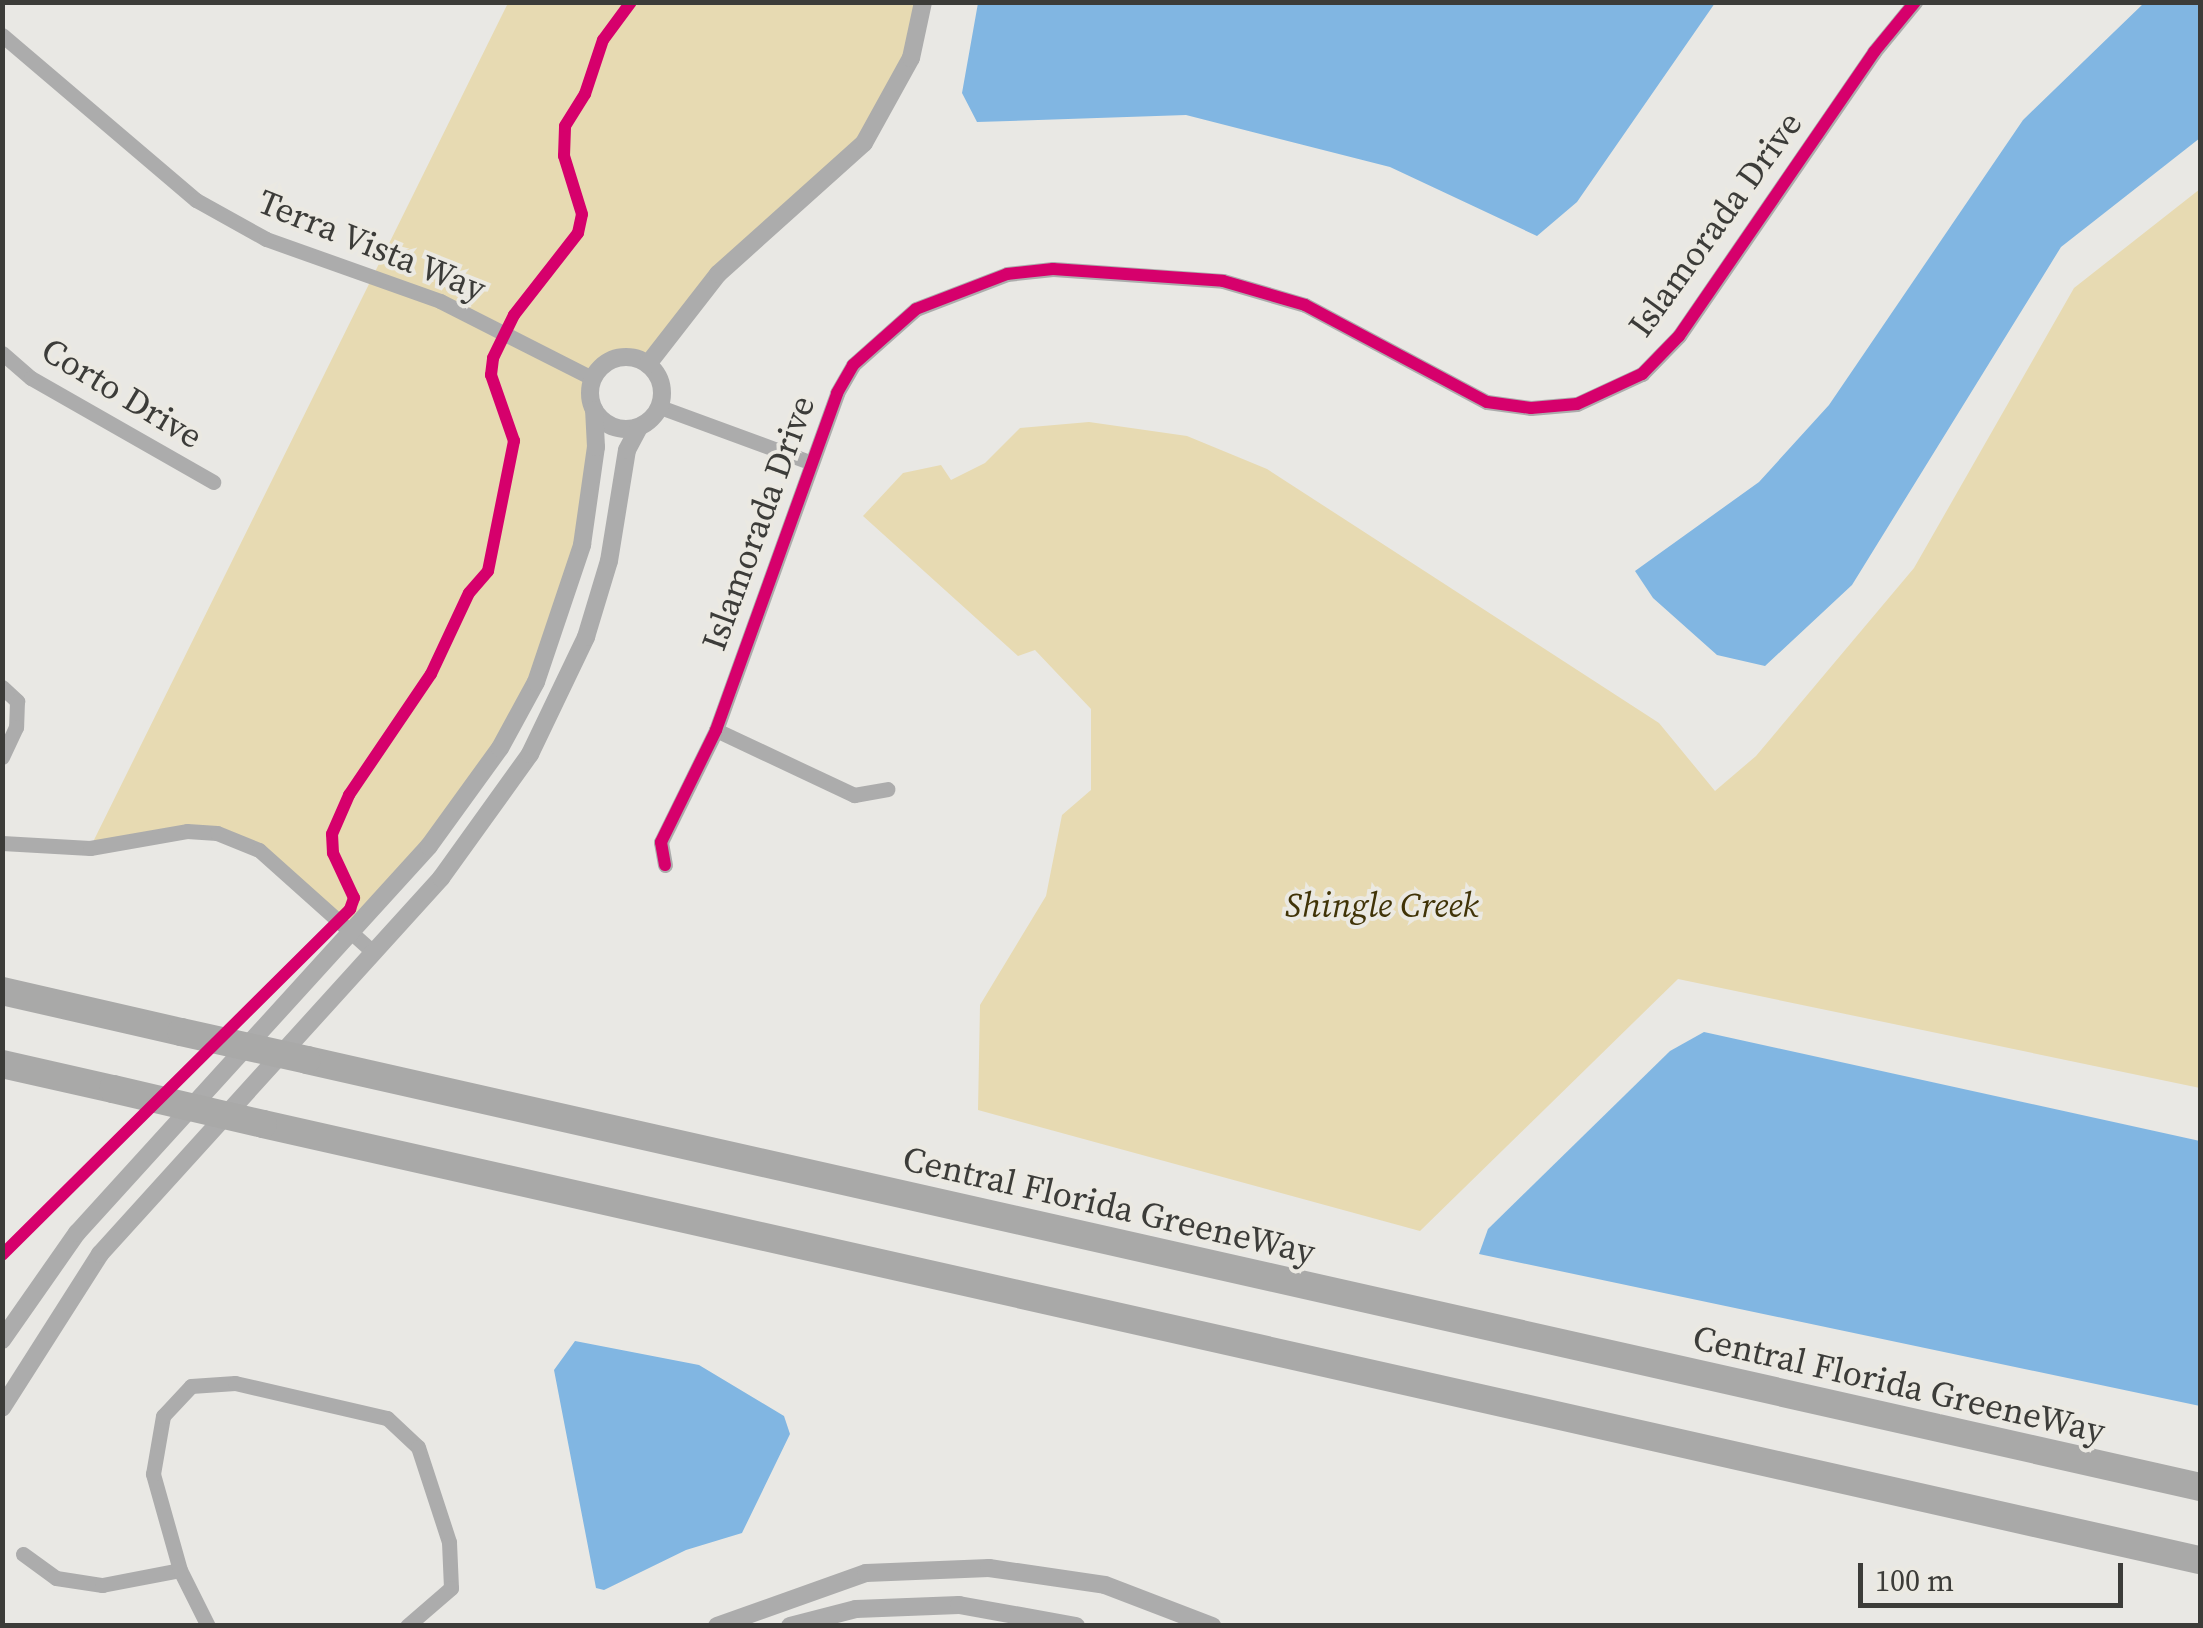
<!DOCTYPE html>
<style>
body{margin:0}
#map{position:relative;width:2203px;height:1628px;overflow:hidden;background:#e9e8e4;font-family:"Source Serif 4",serif}
div>[style]{position:absolute}
.green>*{inset:0;background:#e7dab2}
.water>*{inset:0;background:#81b6e2}
.minor>*{height:15px;margin:-7.5px;padding:0 7.5px;transform-origin:7.5px;border-radius:7.5px;background:#acacac}
.tertiary>*{height:18px;margin:-9px;padding:0 9px;transform-origin:9px;border-radius:9px;background:#acacac}
.tertiary>.ring{margin:-9px;padding:0;box-sizing:content-box;background:none;border:18px solid #acacac;border-radius:50%}
.motorway>*{height:28px;margin:-14px;padding:0 14px;transform-origin:14px;border-radius:14px;background:#a9a9a8}
.motorway-bridge>*{height:28px;margin:-14px;padding:0 14px;transform-origin:14px;border-radius:14px;background:#a9a9a8}
.cycleway>*{height:12px;margin:-6px;padding:0 6px;transform-origin:6px;border-radius:6px;background:#d6006c}
span{translate:-50% -50%;white-space:nowrap;text-align:center;line-height:1.15;-webkit-text-stroke:8px #ebe9e2;paint-order:stroke}
.street-label{font-size:35px;color:#3c3c39}
.park-label{font-size:35px;color:#403307;font-style:italic}
.frame{position:absolute;inset:0;border:5px solid #3c3c39;pointer-events:none}
.scale{position:absolute;left:1858px;top:1563px;width:265px;height:45px;box-sizing:border-box;border:5px solid #3c3c39;border-top:0;padding-left:12px;font-size:30px;line-height:35px;white-space:nowrap;color:#3c3c39;-webkit-text-stroke:8px #ebe9e2;paint-order:stroke}
</style>
<div id="map">
<div class="green">
<i style="clip-path:polygon(508px 3px,923px 3px,911px 58px,864px 143px,760px 234px,648px 364px,625px 356px,610px 360px,592px 378px,582px 545px,500px 748px,352px 932px,259px 850px,217px 833px,90px 848px)"></i>
<i style="clip-path:polygon(2200px 189px,2200px 1088px,1678px 979px,1420px 1231px,978px 1110px,980px 1005px,1046px 896px,1062px 815px,1091px 790px,1091px 709px,1035px 650px,1018px 656px,863px 516px,903px 473px,941px 465px,951px 480px,985px 463px,1020px 428px,1089px 422px,1187px 436px,1267px 469px,1659px 723px,1715px 791px,1756px 756px,1914px 568px,2074px 288px)"></i>
</div>
<div class="water">
<i style="clip-path:polygon(978px 3px,978px 2px,1715px 3px,1577px 202px,1537px 236px,1390px 167px,1186px 115px,977px 122px,962px 93px)"></i>
<i style="clip-path:polygon(2144px 3px,2200px 3px,2200px 138px,2061px 247px,1852px 585px,1765px 666px,1717px 655px,1653px 598px,1635px 571px,1759px 482px,1829px 405px,2023px 120px)"></i>
<i style="clip-path:polygon(1704px 1032px,2200px 1141px,2200px 1406px,1479px 1254px,1488px 1229px,1670px 1051px)"></i>
<i style="clip-path:polygon(575px 1341px,699px 1365px,784px 1416px,790px 1434px,742px 1533px,686px 1550px,604px 1590px,596px 1588px,554px 1370px)"></i>
</div>
<div class="minor">
<i style="left:2px;top:35px;width:255px;rotate:40.4deg"></i>
<i style="left:196px;top:200px;width:80px;rotate:29.1deg"></i>
<i style="left:266px;top:239px;width:185px;rotate:19.6deg"></i>
<i style="left:440px;top:301px;width:170px;rotate:26.9deg"></i>
<i style="left:2px;top:353px;width:38px;rotate:41deg"></i>
<i style="left:31px;top:378px;width:210px;rotate:29.7deg"></i>
<i style="left:660px;top:407px;width:157px;rotate:20.2deg"></i>
<i style="left:2px;top:687px;width:21px;rotate:43deg"></i>
<i style="left:17px;top:701px;width:26px;rotate:92deg"></i>
<i style="left:16px;top:727px;width:33px;rotate:115deg"></i>
<i style="left:716px;top:730px;width:153px;rotate:25.2deg"></i>
<i style="left:854px;top:795px;width:34px;rotate:-10deg"></i>
<i style="left:2px;top:843px;width:88px;rotate:3.3deg"></i>
<i style="left:90px;top:848px;width:98px;rotate:-9.9deg"></i>
<i style="left:187px;top:831px;width:30px;rotate:4deg"></i>
<i style="left:217px;top:833px;width:45px;rotate:22deg"></i>
<i style="left:259px;top:850px;width:153px;rotate:41.8deg"></i>
<i style="left:665px;top:865px;width:23px;rotate:-100deg"></i>
<i style="left:661px;top:842px;width:125px;rotate:-63.8deg"></i>
<i style="left:716px;top:730px;width:358px;rotate:-70.2deg"></i>
<i style="left:837px;top:393px;width:32px;rotate:-60deg"></i>
<i style="left:853px;top:365px;width:84px;rotate:-41.6deg"></i>
<i style="left:916px;top:309px;width:97px;rotate:-21deg"></i>
<i style="left:1007px;top:274px;width:46px;rotate:-6.2deg"></i>
<i style="left:1053px;top:269px;width:170px;rotate:4deg"></i>
<i style="left:1223px;top:281px;width:85px;rotate:16.3deg"></i>
<i style="left:1305px;top:305px;width:206px;rotate:28.1deg"></i>
<i style="left:1487px;top:402px;width:44px;rotate:7.8deg"></i>
<i style="left:1531px;top:408px;width:46px;rotate:-5deg"></i>
<i style="left:1577px;top:404px;width:72px;rotate:-24.8deg"></i>
<i style="left:1642px;top:374px;width:53px;rotate:-45.8deg"></i>
<i style="left:1679px;top:336px;width:345px;rotate:-55.5deg"></i>
<i style="left:1874px;top:52px;width:65px;rotate:-50.6deg"></i>
<i style="left:23px;top:1554px;width:41px;rotate:36deg"></i>
<i style="left:56px;top:1578px;width:47px;rotate:8.7deg"></i>
<i style="left:102px;top:1585px;width:79px;rotate:-10.9deg"></i>
<i style="left:208px;top:1626px;width:63px;rotate:-116.6deg"></i>
<i style="left:180px;top:1570px;width:100px;rotate:-105.7deg"></i>
<i style="left:153px;top:1474px;width:59px;rotate:-80.2deg"></i>
<i style="left:163px;top:1416px;width:41px;rotate:-47deg"></i>
<i style="left:191px;top:1386px;width:44px;rotate:-3.9deg"></i>
<i style="left:235px;top:1383px;width:156px;rotate:13deg"></i>
<i style="left:387px;top:1418px;width:42px;rotate:43.1deg"></i>
<i style="left:418px;top:1447px;width:100px;rotate:71.9deg"></i>
<i style="left:449px;top:1542px;width:46px;rotate:87.5deg"></i>
<i style="left:451px;top:1588px;width:58px;rotate:139.2deg"></i>
</div>
<div class="tertiary">
<i class="ring" style="left:590px;top:357px;width:54px;height:54px"></i>
<i style="left:648px;top:364px;width:114px;rotate:-52.1deg"></i>
<i style="left:718px;top:274px;width:196px;rotate:-41.9deg"></i>
<i style="left:864px;top:143px;width:97px;rotate:-61.1deg"></i>
<i style="left:911px;top:58px;width:57px;rotate:-77.9deg"></i>
<i style="left:2px;top:1340px;width:131px;rotate:-55deg"></i>
<i style="left:77px;top:1233px;width:523px;rotate:-47.71deg"></i>
<i style="left:429px;top:846px;width:121px;rotate:-54.1deg"></i>
<i style="left:500px;top:748px;width:75px;rotate:-61.4deg"></i>
<i style="left:536px;top:682px;width:145px;rotate:-71.4deg"></i>
<i style="left:582px;top:545px;width:99px;rotate:-81.9deg"></i>
<i style="left:596px;top:447px;width:37px;rotate:-93deg"></i>
<i style="left:2px;top:1408px;width:183px;rotate:-57.5deg"></i>
<i style="left:100px;top:1254px;width:508px;rotate:-47.79deg"></i>
<i style="left:441px;top:878px;width:153px;rotate:-54.3deg"></i>
<i style="left:530px;top:754px;width:130px;rotate:-64.4deg"></i>
<i style="left:586px;top:637px;width:79px;rotate:-73.2deg"></i>
<i style="left:609px;top:561px;width:112px;rotate:-80.8deg"></i>
<i style="left:627px;top:450px;width:26px;rotate:-62deg"></i>
<i style="left:717px;top:1626px;width:158px;rotate:-19.6deg"></i>
<i style="left:866px;top:1573px;width:123px;rotate:-2.3deg"></i>
<i style="left:989px;top:1568px;width:117px;rotate:8.3deg"></i>
<i style="left:1105px;top:1585px;width:115px;rotate:21deg"></i>
<i style="left:790px;top:1626px;width:68px;rotate:-14.4deg"></i>
<i style="left:856px;top:1609px;width:103px;rotate:-2.2deg"></i>
<i style="left:959px;top:1605px;width:119px;rotate:10.2deg"></i>
</div>
<div class="motorway">
<i style="left:2px;top:991px;width:184px;rotate:12.9deg"></i>
<i style="left:307px;top:1060px;width:1941px;rotate:12.71deg"></i>
<i style="left:2px;top:1064px;width:114px;rotate:12.7deg"></i>
<i style="left:263px;top:1124px;width:1985px;rotate:12.69deg"></i>
</div>
<div class="motorway-bridge">
<i style="left:181px;top:1032px;width:129px;rotate:12.5deg"></i>
<i style="left:113px;top:1089px;width:154px;rotate:13.1deg"></i>
</div>
<div class="cycleway">
<i style="left:665px;top:865px;width:23px;rotate:-100deg"></i>
<i style="left:661px;top:842px;width:125px;rotate:-63.8deg"></i>
<i style="left:716px;top:730px;width:358px;rotate:-70.2deg"></i>
<i style="left:837px;top:393px;width:32px;rotate:-60deg"></i>
<i style="left:853px;top:365px;width:84px;rotate:-41.6deg"></i>
<i style="left:916px;top:309px;width:97px;rotate:-21deg"></i>
<i style="left:1007px;top:274px;width:46px;rotate:-6.2deg"></i>
<i style="left:1053px;top:269px;width:170px;rotate:4deg"></i>
<i style="left:1223px;top:281px;width:85px;rotate:16.3deg"></i>
<i style="left:1305px;top:305px;width:206px;rotate:28.1deg"></i>
<i style="left:1487px;top:402px;width:44px;rotate:7.8deg"></i>
<i style="left:1531px;top:408px;width:46px;rotate:-5deg"></i>
<i style="left:1577px;top:404px;width:72px;rotate:-24.8deg"></i>
<i style="left:1642px;top:374px;width:53px;rotate:-45.8deg"></i>
<i style="left:1679px;top:336px;width:345px;rotate:-55.5deg"></i>
<i style="left:1874px;top:52px;width:65px;rotate:-50.6deg"></i>
<i style="left:2px;top:1255px;width:491px;rotate:-44.8deg"></i>
<i style="left:350px;top:909px;width:12px;rotate:-70deg"></i>
<i style="left:354px;top:898px;width:50px;rotate:-115deg"></i>
<i style="left:333px;top:853px;width:19px;rotate:-93deg"></i>
<i style="left:332px;top:834px;width:43px;rotate:-66.4deg"></i>
<i style="left:349px;top:795px;width:146px;rotate:-55.9deg"></i>
<i style="left:431px;top:674px;width:89px;rotate:-64.9deg"></i>
<i style="left:469px;top:593px;width:29px;rotate:-49deg"></i>
<i style="left:488px;top:571px;width:133px;rotate:-78.7deg"></i>
<i style="left:514px;top:441px;width:70px;rotate:-109.2deg"></i>
<i style="left:491px;top:375px;width:17px;rotate:-83deg"></i>
<i style="left:493px;top:358px;width:48px;rotate:-64deg"></i>
<i style="left:514px;top:315px;width:104px;rotate:-52deg"></i>
<i style="left:578px;top:233px;width:19px;rotate:-78deg"></i>
<i style="left:582px;top:214px;width:61px;rotate:-107.2deg"></i>
<i style="left:564px;top:156px;width:30px;rotate:-88deg"></i>
<i style="left:565px;top:126px;width:38px;rotate:-58deg"></i>
<i style="left:585px;top:94px;width:57px;rotate:-71.6deg"></i>
<i style="left:603px;top:40px;width:47px;rotate:-53.6deg"></i>
</div>
<div class="street-label">
<span style="left:1715px;top:224px;rotate:-54deg">Islamorada Drive</span>
<span style="left:372px;top:245px;rotate:22deg">Terra Vista Way</span>
<span style="left:122px;top:393px;rotate:31deg">Corto Drive</span>
<span style="left:758px;top:523px;rotate:-70deg">Islamorada Drive</span>
<span style="left:1109px;top:1205px;rotate:13deg">Central Florida GreeneWay</span>
<span style="left:1899px;top:1384px;rotate:13deg">Central Florida GreeneWay</span>
</div>
<div class="park-label">
<span style="left:1382px;top:905px">Shingle Creek</span>
</div>
<div class="frame"></div>
<div class="scale">100 m</div>
</div>
